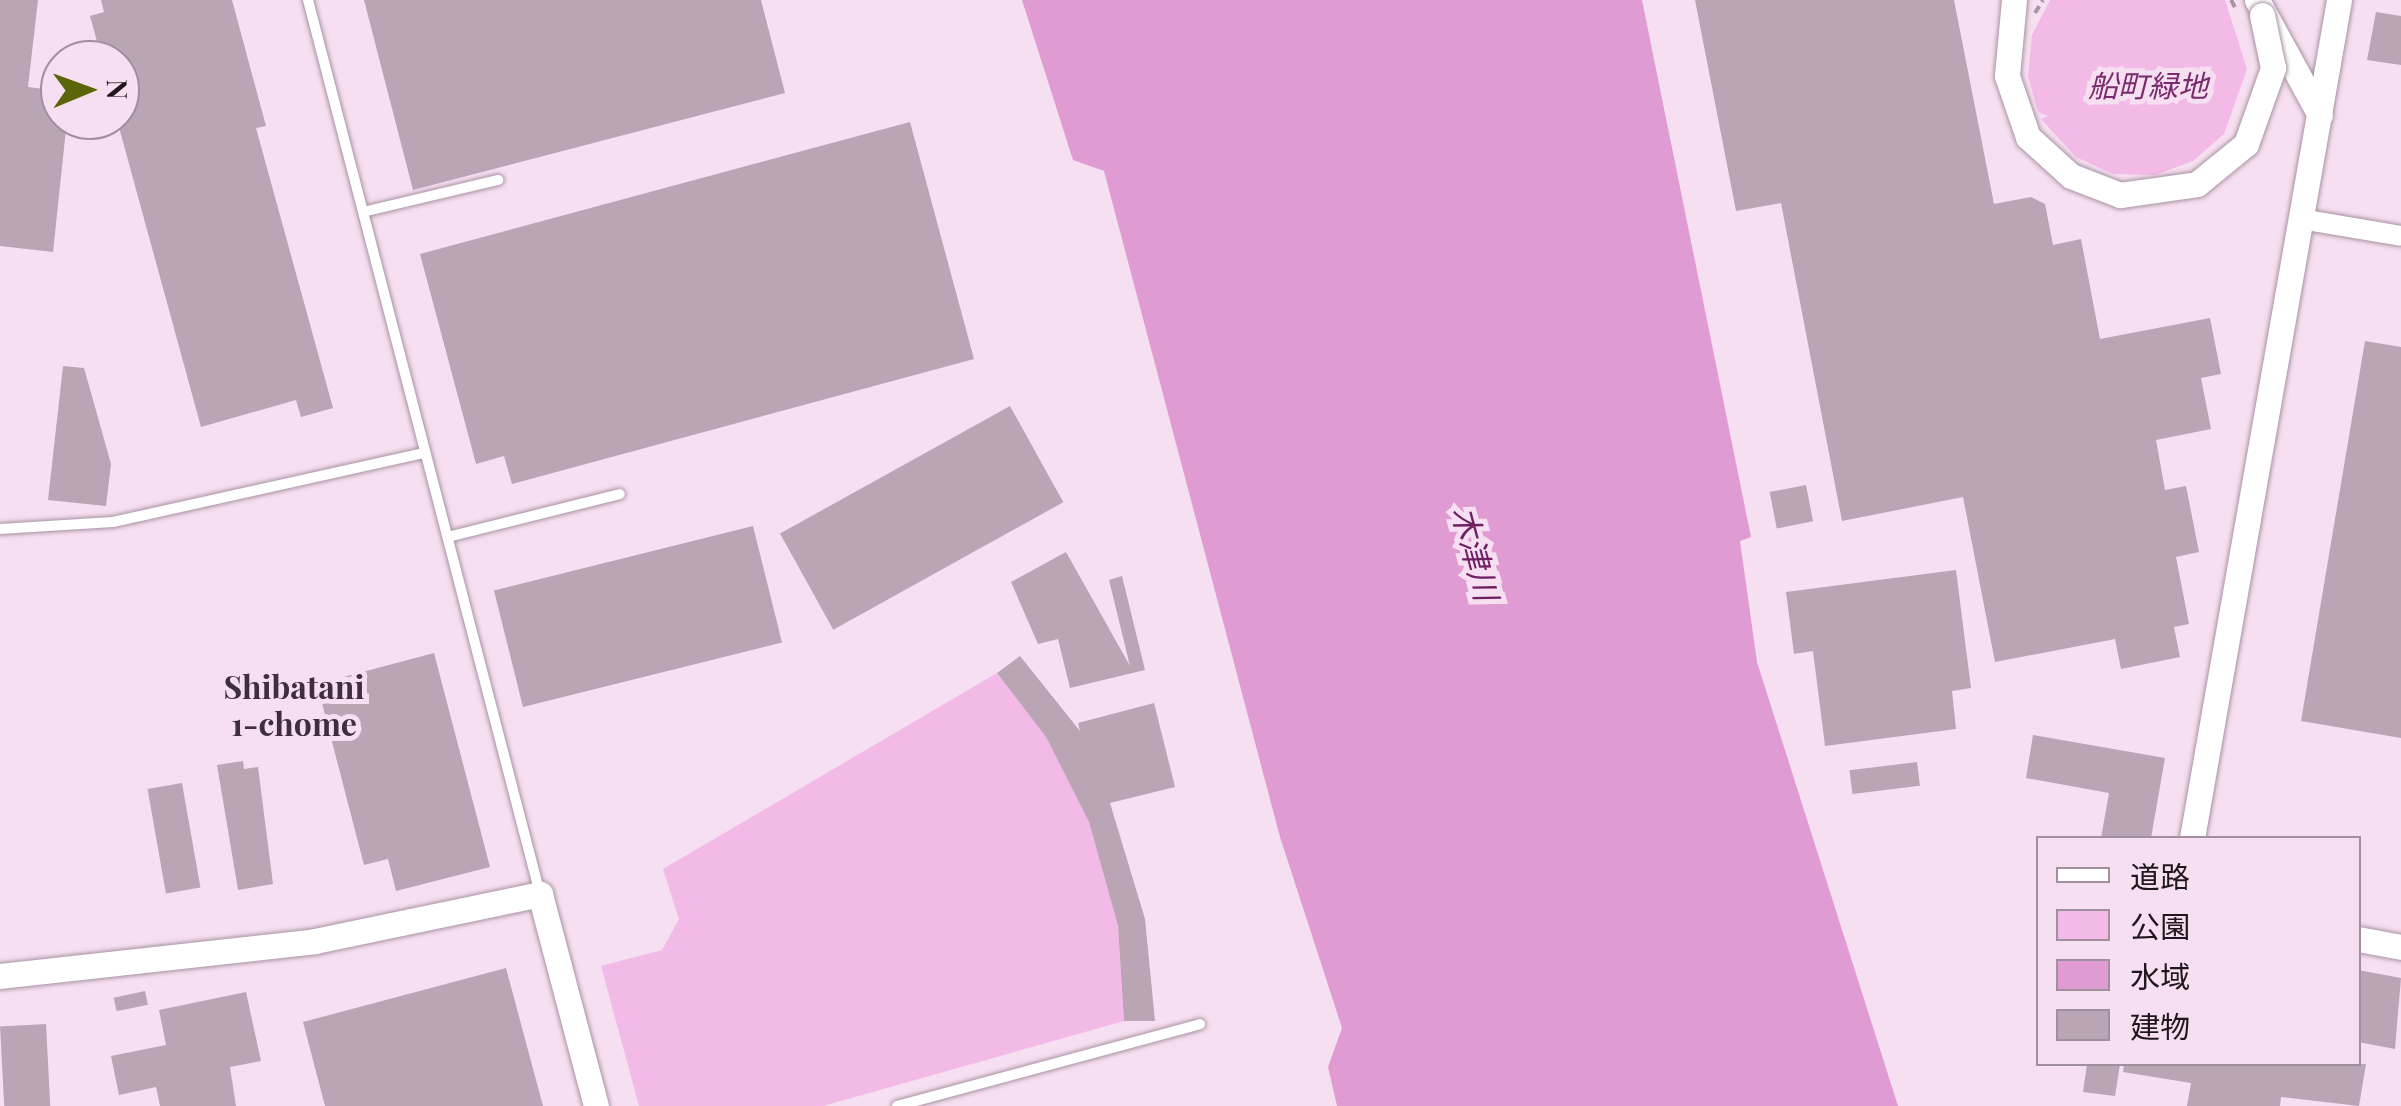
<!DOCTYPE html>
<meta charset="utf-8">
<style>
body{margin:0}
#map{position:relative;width:2401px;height:1106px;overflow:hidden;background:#f6dff0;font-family:"Playfair Display","Noto Sans JP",serif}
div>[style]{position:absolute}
.green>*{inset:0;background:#f3b9e7}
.water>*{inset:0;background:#e09bd2}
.building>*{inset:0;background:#baa5b5;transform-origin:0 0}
.path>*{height:4px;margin-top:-2px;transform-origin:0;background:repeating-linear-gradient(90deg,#a795a2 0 8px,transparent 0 13px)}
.roads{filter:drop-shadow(0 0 2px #a793a3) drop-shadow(0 0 2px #a793a3)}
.service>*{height:10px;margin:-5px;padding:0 5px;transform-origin:5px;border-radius:5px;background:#fff}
.minor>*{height:20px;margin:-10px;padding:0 10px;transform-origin:10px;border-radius:10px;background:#fff}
.tertiary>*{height:25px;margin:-12.5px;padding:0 12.5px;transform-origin:12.5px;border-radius:12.5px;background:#fff}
.bridges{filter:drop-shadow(0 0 2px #a793a3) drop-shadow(0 0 2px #a793a3)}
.tertiary-bridge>*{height:25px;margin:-12.5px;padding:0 12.5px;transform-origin:12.5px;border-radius:12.5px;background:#fff}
span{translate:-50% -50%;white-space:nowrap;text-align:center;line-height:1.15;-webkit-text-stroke:10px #f6dff0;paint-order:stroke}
.park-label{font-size:30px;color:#7a2b6e;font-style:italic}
.water-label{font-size:32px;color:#6f2064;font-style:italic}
.neighbourhood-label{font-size:32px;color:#3f2e3b;font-weight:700}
.legend{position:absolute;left:2036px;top:836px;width:325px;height:230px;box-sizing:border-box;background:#f6dff0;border:2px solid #a08f9c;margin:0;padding:12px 18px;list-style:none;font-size:30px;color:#1f171d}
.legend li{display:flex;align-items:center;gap:20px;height:50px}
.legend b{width:50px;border:2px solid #a08f9c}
.north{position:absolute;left:40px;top:40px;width:100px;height:100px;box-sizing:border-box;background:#f6dff0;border:2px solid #a08f9c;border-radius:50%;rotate:89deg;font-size:28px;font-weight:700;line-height:40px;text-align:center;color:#1f171d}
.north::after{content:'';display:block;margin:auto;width:35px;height:45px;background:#5a6508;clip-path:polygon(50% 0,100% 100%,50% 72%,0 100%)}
</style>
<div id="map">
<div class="green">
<i style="clip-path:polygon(2050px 0,2225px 0,2247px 69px,2224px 134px,2193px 161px,2155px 175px,2113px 174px,2076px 157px,2041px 119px,2048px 116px,2038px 112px,2028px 76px,2032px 35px)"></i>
<i style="clip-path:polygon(997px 673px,1046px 737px,1089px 822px,1118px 926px,1124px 1021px,823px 1106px,639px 1106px,601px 966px,662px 950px,679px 919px,663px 869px)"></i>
</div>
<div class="water">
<i style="clip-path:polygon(1022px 0,1642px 0,1751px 537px,1740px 541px,1757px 662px,1898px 1106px,1337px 1106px,1328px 1067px,1342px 1028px,1280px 837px,1104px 171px,1073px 160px)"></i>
</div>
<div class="building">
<i style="clip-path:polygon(0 0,38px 0,28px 87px,60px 91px,67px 120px,53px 252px,0 246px)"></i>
<i style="clip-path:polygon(101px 0,232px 0,266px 126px,256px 128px,333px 408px,301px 417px,296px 400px,201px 427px,117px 120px,120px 60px,102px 60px,90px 16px,104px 12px)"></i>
<i style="clip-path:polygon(364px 0,761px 0,785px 93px,413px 190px)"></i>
<i style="clip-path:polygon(1695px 0,1954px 0,1994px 204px,2031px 197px,2045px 204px,2053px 245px,2081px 239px,2100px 339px,2210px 318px,2221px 374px,2201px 378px,2211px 429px,2156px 440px,2165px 490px,2186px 486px,2199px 552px,2176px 557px,2189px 624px,2174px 627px,2180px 657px,2121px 669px,2115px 639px,1995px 662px,1963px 497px,1842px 521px,1781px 203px,1736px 211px)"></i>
<i style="clip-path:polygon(2376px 12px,2401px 16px,2401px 65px,2367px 60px)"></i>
<i style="clip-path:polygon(910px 122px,974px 359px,512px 484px,504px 456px,476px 464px,420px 254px)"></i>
<i style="clip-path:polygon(2365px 341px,2401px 347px,2401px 738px,2301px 721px)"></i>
<i style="clip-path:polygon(63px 366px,84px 368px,111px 464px,106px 506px,48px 500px)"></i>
<i style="left:1010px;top:406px;width:110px;height:263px;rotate:61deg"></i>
<i style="left:1806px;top:485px;width:37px;height:37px;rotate:79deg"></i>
<i style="left:753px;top:526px;width:120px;height:267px;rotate:76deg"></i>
<i style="clip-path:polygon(1066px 552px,1130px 666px,1109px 580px,1122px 576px,1145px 670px,1070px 688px,1058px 639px,1038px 644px,1011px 582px)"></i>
<i style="clip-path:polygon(1956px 570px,1971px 688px,1952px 691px,1956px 729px,1825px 746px,1813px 651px,1794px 654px,1786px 592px)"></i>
<i style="clip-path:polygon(434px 653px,490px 867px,396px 891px,388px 859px,364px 865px,317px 684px)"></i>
<i style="clip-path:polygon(1020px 656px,1080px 731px,1078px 723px,1154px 703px,1175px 787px,1110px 803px,1145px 919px,1155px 1021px,1124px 1021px,1118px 926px,1089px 822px,1046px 737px,997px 673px)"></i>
<i style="clip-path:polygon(2033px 735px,2165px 758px,2151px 838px,2101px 838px,2109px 793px,2026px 778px)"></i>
<i style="clip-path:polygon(243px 761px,244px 769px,258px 767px,273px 884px,238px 890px,217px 765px)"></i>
<i style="left:1917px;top:762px;width:24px;height:68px;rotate:83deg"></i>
<i style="left:182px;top:783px;width:106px;height:35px;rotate:80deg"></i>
<i style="clip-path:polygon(506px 968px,543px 1106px,325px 1106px,303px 1022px)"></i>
<i style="clip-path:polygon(2358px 970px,2401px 978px,2395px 1049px,2358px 1042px)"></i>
<i style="left:145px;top:991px;width:14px;height:32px;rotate:78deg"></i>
<i style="clip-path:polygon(246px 992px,261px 1061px,230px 1067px,236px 1106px,160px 1106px,156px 1087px,119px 1095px,111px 1056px,166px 1045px,159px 1010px)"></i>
<i style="left:46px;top:1024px;width:82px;height:46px;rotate:87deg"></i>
<i style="clip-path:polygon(2087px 1064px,2120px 1064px,2115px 1096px,2083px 1092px)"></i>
<i style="clip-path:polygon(2124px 1064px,2366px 1064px,2359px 1106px,2281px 1097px,2280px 1106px,2187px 1106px,2191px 1083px,2123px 1072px)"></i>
</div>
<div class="path">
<i style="left:2231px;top:0;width:13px;rotate:61deg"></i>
<i style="left:2035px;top:13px;width:15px;rotate:-58deg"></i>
</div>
<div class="roads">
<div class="service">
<i style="left:308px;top:0;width:924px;rotate:75.45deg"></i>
<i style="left:367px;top:211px;width:135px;rotate:-13.3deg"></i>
<i style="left:0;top:529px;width:113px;rotate:-3.5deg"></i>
<i style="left:113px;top:522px;width:320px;rotate:-12.5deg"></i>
<i style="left:448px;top:537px;width:177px;rotate:-14deg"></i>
<i style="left:897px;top:1106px;width:314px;rotate:-15.1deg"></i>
</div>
<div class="minor">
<i style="left:2301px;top:219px;width:101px;rotate:9.6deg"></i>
</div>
<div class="tertiary">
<i style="left:2257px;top:0;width:131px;rotate:61.3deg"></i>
<i style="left:2192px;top:838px;width:851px;rotate:-80.05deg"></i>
<i style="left:2358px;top:939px;width:44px;rotate:10.5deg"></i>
<i style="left:0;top:976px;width:317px;rotate:-6.3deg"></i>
<i style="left:315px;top:941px;width:230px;rotate:-11.8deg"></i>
<i style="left:540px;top:894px;width:219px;rotate:75.2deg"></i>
</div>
</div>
<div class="bridges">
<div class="tertiary-bridge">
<i style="left:2014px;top:0;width:76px;rotate:95.3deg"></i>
<i style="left:2007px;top:76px;width:65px;rotate:71deg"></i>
<i style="left:2028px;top:137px;width:58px;rotate:42.2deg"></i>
<i style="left:2071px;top:176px;width:53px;rotate:21.2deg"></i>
<i style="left:2120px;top:195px;width:78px;rotate:-8.1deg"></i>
<i style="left:2197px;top:184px;width:63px;rotate:-39.2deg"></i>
<i style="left:2246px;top:144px;width:81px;rotate:-70.4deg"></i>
<i style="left:2273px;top:68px;width:54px;rotate:-101.7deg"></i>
</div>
</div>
<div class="park-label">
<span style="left:2148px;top:85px">船町緑地</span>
</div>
<div class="water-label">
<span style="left:1476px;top:553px;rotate:75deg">木津川</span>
</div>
<div class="neighbourhood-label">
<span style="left:294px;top:705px">Shibatani<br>1-chome</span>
</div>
<ul class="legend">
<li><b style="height:12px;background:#fff"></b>道路</li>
<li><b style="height:28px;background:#f3b9e7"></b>公園</li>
<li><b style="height:28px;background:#e09bd2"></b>水域</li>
<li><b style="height:28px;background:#baa5b5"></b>建物</li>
</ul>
<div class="north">N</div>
</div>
